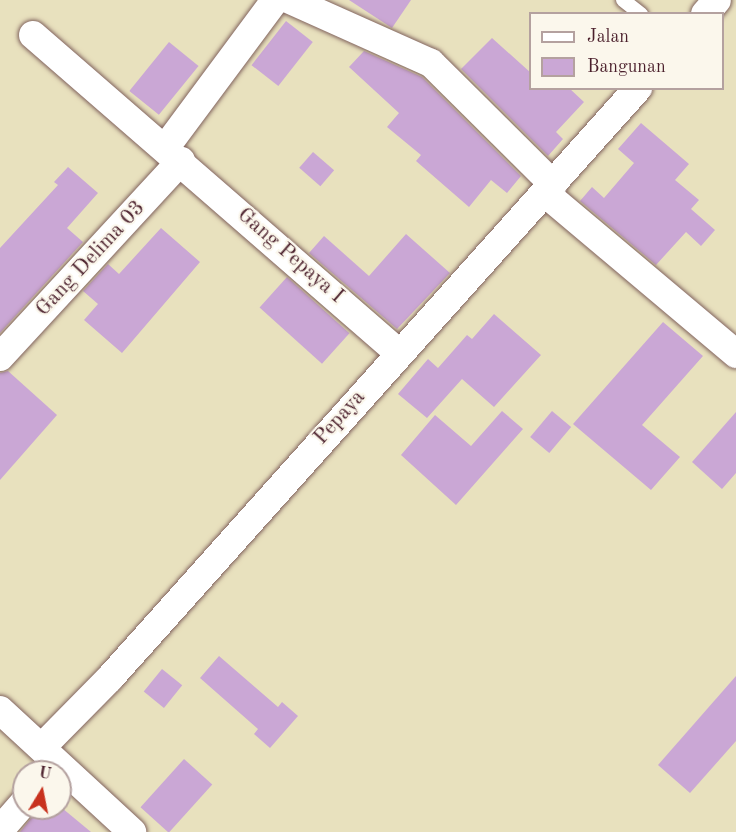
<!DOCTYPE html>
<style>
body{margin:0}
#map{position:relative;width:736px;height:832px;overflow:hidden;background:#e8e1be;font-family:"Old Standard TT",serif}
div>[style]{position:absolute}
.building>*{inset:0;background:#caa7d5;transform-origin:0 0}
.roads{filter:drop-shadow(0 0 2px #81635e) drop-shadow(0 0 2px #81635e)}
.service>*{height:14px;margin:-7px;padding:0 7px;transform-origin:7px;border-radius:7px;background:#fff}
.minor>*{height:28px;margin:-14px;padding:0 14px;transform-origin:14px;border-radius:14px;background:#fff}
span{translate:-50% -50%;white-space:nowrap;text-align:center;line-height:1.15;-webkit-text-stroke:4.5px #fbf7ec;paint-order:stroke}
.street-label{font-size:21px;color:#4a1f2b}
.legend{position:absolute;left:529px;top:12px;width:195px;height:78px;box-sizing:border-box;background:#fbf7ec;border:2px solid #b4a19f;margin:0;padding:8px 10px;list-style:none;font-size:18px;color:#4a1f2b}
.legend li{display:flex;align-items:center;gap:12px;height:30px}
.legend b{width:30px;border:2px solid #b4a19f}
.north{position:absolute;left:12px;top:760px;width:60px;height:60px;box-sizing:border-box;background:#fbf7ec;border:2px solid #b4a19f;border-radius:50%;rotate:10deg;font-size:16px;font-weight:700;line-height:24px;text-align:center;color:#4a1f2b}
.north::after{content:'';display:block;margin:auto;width:21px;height:27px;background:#c8321e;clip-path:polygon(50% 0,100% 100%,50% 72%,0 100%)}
</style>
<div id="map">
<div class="building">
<i style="clip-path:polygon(349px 0,411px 0,392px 28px)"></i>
<i style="left:286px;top:21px;width:34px;height:56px;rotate:38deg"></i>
<i style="clip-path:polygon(492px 38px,531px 73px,531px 88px,569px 88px,584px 102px,556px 132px,563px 139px,548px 156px,461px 69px)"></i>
<i style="left:169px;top:42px;width:38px;height:63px;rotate:39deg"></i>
<i style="clip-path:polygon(364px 51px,422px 77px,521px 176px,507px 193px,491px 180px,469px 207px,416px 161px,421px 155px,387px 127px,399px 113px,349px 67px)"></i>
<i style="clip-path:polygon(641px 123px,689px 164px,675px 180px,699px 200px,691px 209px,715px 230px,701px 246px,686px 232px,656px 265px,580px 201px,592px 187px,604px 198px,634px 163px,618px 149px)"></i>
<i style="left:313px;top:152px;width:28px;height:21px;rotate:41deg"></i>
<i style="clip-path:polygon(68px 167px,98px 193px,67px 228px,83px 242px,0 333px,0 248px,58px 185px,54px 182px)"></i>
<i style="clip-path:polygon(161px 228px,200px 262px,122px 353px,84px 320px,98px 304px,83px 291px,108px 264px,119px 274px)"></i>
<i style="clip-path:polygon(406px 234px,450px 273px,397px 329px,309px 253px,324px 236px,369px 276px)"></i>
<i style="left:287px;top:277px;width:84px;height:41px;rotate:42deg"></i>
<i style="clip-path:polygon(494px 314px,541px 355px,494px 407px,462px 379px,427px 418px,398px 394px,428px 359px,438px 368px,467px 335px,472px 339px)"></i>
<i style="clip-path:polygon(663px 322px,703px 356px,642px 425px,680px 457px,651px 490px,573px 424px)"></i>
<i style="clip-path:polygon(8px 371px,57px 415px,0 480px,0 373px)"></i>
<i style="clip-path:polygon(502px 411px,523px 429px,456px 505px,401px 455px,435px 415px,471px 446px)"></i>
<i style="left:552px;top:411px;width:25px;height:34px;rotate:40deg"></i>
<i style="clip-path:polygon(736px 412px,736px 473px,722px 489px,692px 462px)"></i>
<i style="clip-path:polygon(219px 656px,278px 707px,282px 702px,298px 716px,270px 748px,254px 734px,258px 729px,200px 678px)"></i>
<i style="left:162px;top:669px;width:26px;height:29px;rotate:39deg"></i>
<i style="clip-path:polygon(736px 676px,736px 741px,690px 793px,658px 765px)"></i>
<i style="left:184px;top:759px;width:38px;height:65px;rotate:42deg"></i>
<i style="clip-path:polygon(39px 808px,62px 808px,91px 832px,20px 832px)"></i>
</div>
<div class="roads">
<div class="service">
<i style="left:623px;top:0;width:23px;rotate:38deg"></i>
</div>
<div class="minor">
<i style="left:290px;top:0;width:154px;rotate:24.1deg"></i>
<i style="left:431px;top:63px;width:172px;rotate:44.8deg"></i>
<i style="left:705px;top:14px;width:18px;rotate:-49deg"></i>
<i style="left:33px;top:35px;width:485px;rotate:41deg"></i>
<i style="left:166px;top:147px;width:183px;rotate:-53.4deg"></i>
<i style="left:545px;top:193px;width:250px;rotate:40.1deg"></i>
<i style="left:0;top:357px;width:267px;rotate:-47.3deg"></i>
<i style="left:0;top:710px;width:180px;rotate:42.7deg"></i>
<i style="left:42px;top:747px;width:97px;rotate:-45.4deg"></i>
<i style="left:110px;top:678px;width:792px;rotate:-48.17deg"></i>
<i style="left:0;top:830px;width:37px;rotate:-49deg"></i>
</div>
</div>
<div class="street-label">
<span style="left:290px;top:256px;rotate:41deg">Gang Pepaya I</span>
<span style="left:91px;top:259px;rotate:-47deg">Gang Delima 03</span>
<span style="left:340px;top:418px;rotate:-48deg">Pepaya</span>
</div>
<ul class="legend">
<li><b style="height:8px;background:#fff"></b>Jalan</li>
<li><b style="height:16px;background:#caa7d5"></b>Bangunan</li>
</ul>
<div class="north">U</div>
</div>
